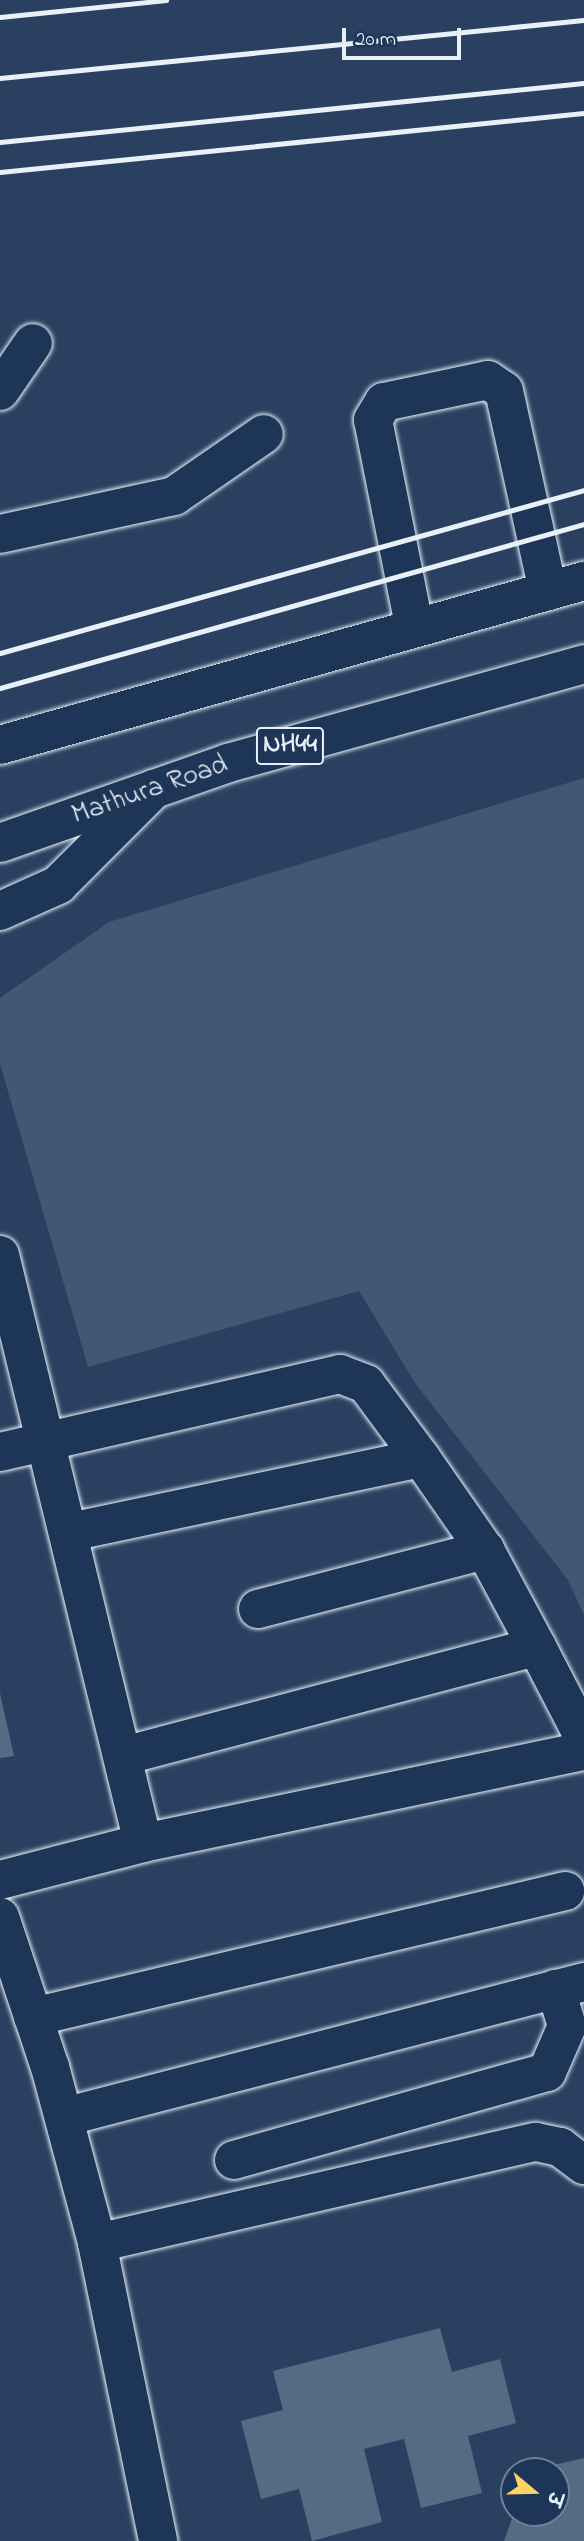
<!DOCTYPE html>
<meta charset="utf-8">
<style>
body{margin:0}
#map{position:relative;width:584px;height:2541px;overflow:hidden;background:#294061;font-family:"Indie Flower","Playpen Sans Deva",sans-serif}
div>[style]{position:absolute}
.green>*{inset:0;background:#415774}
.building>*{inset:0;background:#556a83}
.roads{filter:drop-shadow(0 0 2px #e8f1f8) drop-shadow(0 0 2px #e8f1f8)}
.minor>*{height:38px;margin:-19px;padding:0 19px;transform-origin:19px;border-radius:19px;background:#1d3557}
.highway>*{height:38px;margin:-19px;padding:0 19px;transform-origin:19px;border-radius:19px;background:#1d3557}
.rail>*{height:5px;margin:-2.5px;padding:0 2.5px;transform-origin:2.5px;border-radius:2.5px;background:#e8f1f8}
span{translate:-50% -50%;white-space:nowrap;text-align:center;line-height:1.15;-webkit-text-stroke:5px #1d3557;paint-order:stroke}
.shield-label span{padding:2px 5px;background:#1d3557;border:2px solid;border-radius:5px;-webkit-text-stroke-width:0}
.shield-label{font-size:26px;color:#e8f1f8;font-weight:700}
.street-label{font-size:28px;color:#e8f1f8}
.north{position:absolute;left:500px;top:2457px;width:70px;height:70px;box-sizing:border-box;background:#1d3557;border:2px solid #6e8097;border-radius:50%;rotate:109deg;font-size:19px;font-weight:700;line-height:28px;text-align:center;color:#e8f1f8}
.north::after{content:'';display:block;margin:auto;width:24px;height:32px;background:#ffd166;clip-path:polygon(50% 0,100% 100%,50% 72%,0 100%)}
.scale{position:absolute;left:342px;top:28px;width:119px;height:32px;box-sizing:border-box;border:4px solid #e8f1f8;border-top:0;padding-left:9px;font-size:21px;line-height:24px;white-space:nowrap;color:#e8f1f8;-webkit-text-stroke:5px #1d3557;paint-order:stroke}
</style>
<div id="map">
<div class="green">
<i style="clip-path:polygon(584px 778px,584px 1615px,568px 1580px,415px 1383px,359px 1291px,88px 1367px,0 1064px,0 998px,109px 922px)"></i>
</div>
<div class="building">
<i style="clip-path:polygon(0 1693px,14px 1756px,0 1758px)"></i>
<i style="clip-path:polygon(440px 2328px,452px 2372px,500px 2359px,516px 2423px,468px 2436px,482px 2493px,421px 2508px,404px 2439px,364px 2449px,382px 2522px,312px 2541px,299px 2489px,261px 2499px,241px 2421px,283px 2410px,273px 2371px)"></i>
<i style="clip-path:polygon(584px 2458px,584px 2541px,504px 2541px,514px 2513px,556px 2513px,556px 2471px,531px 2470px)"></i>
</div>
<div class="roads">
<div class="minor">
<i style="left:0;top:391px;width:58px;rotate:-55.5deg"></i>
<i style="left:0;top:534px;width:178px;rotate:-12.3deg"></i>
<i style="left:174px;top:496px;width:109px;rotate:-34.6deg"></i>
<i style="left:414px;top:625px;width:209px;rotate:-101.3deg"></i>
<i style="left:373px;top:420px;width:21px;rotate:-59deg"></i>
<i style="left:384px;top:402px;width:106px;rotate:-11.9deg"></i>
<i style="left:488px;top:380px;width:19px;rotate:35deg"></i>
<i style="left:504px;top:391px;width:205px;rotate:77.6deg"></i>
<i style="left:0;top:911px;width:64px;rotate:-24.1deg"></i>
<i style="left:58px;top:885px;width:136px;rotate:-45deg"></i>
<i style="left:0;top:1255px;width:605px;rotate:76.33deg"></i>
<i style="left:143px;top:1843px;width:148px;rotate:165.5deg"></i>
<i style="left:0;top:1452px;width:349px;rotate:-12.9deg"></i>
<i style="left:340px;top:1374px;width:28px;rotate:21deg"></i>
<i style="left:366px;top:1384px;width:92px;rotate:53.4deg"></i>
<i style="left:421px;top:1458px;width:358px;rotate:168.1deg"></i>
<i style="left:258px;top:1609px;width:235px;rotate:-14.6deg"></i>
<i style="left:485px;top:1550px;width:112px;rotate:-124.8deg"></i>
<i style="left:537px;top:1647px;width:102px;rotate:62.7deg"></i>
<i style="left:123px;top:1756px;width:428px;rotate:-14.8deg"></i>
<i style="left:537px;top:1647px;width:110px;rotate:-118.2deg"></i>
<i style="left:143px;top:1843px;width:450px;rotate:-11.8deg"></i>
<i style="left:0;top:1917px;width:158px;rotate:71.6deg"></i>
<i style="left:50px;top:2067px;width:182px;rotate:75deg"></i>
<i style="left:97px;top:2243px;width:304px;rotate:78.4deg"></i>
<i style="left:33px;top:2017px;width:547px;rotate:-13.32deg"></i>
<i style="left:64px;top:2117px;width:537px;rotate:-14.55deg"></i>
<i style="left:234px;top:2160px;width:325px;rotate:-15.7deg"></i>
<i style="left:547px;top:2072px;width:50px;rotate:-66.5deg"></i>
<i style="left:567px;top:2026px;width:39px;rotate:-107deg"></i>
<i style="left:97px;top:2243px;width:450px;rotate:-13deg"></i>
<i style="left:536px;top:2142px;width:25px;rotate:12deg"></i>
<i style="left:560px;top:2147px;width:30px;rotate:37deg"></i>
</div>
<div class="highway">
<i style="left:0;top:745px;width:607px;rotate:-15.69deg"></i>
<i style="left:0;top:843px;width:242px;rotate:-19.3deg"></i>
<i style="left:228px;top:763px;width:370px;rotate:-15.5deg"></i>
</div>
</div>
<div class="rail">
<i style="left:0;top:17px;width:167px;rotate:-5.8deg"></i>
<i style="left:0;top:78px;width:587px;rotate:-5.67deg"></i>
<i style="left:0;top:142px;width:587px;rotate:-5.77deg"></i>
<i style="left:0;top:172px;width:587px;rotate:-5.77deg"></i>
<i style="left:0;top:653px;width:606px;rotate:-15.59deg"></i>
<i style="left:0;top:688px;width:607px;rotate:-15.69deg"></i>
</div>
<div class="shield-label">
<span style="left:290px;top:746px">NH44</span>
</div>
<div class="street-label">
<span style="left:150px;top:791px;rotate:-19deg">Mathura Road</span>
</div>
<div class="north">उ</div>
<div class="scale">20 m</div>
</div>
